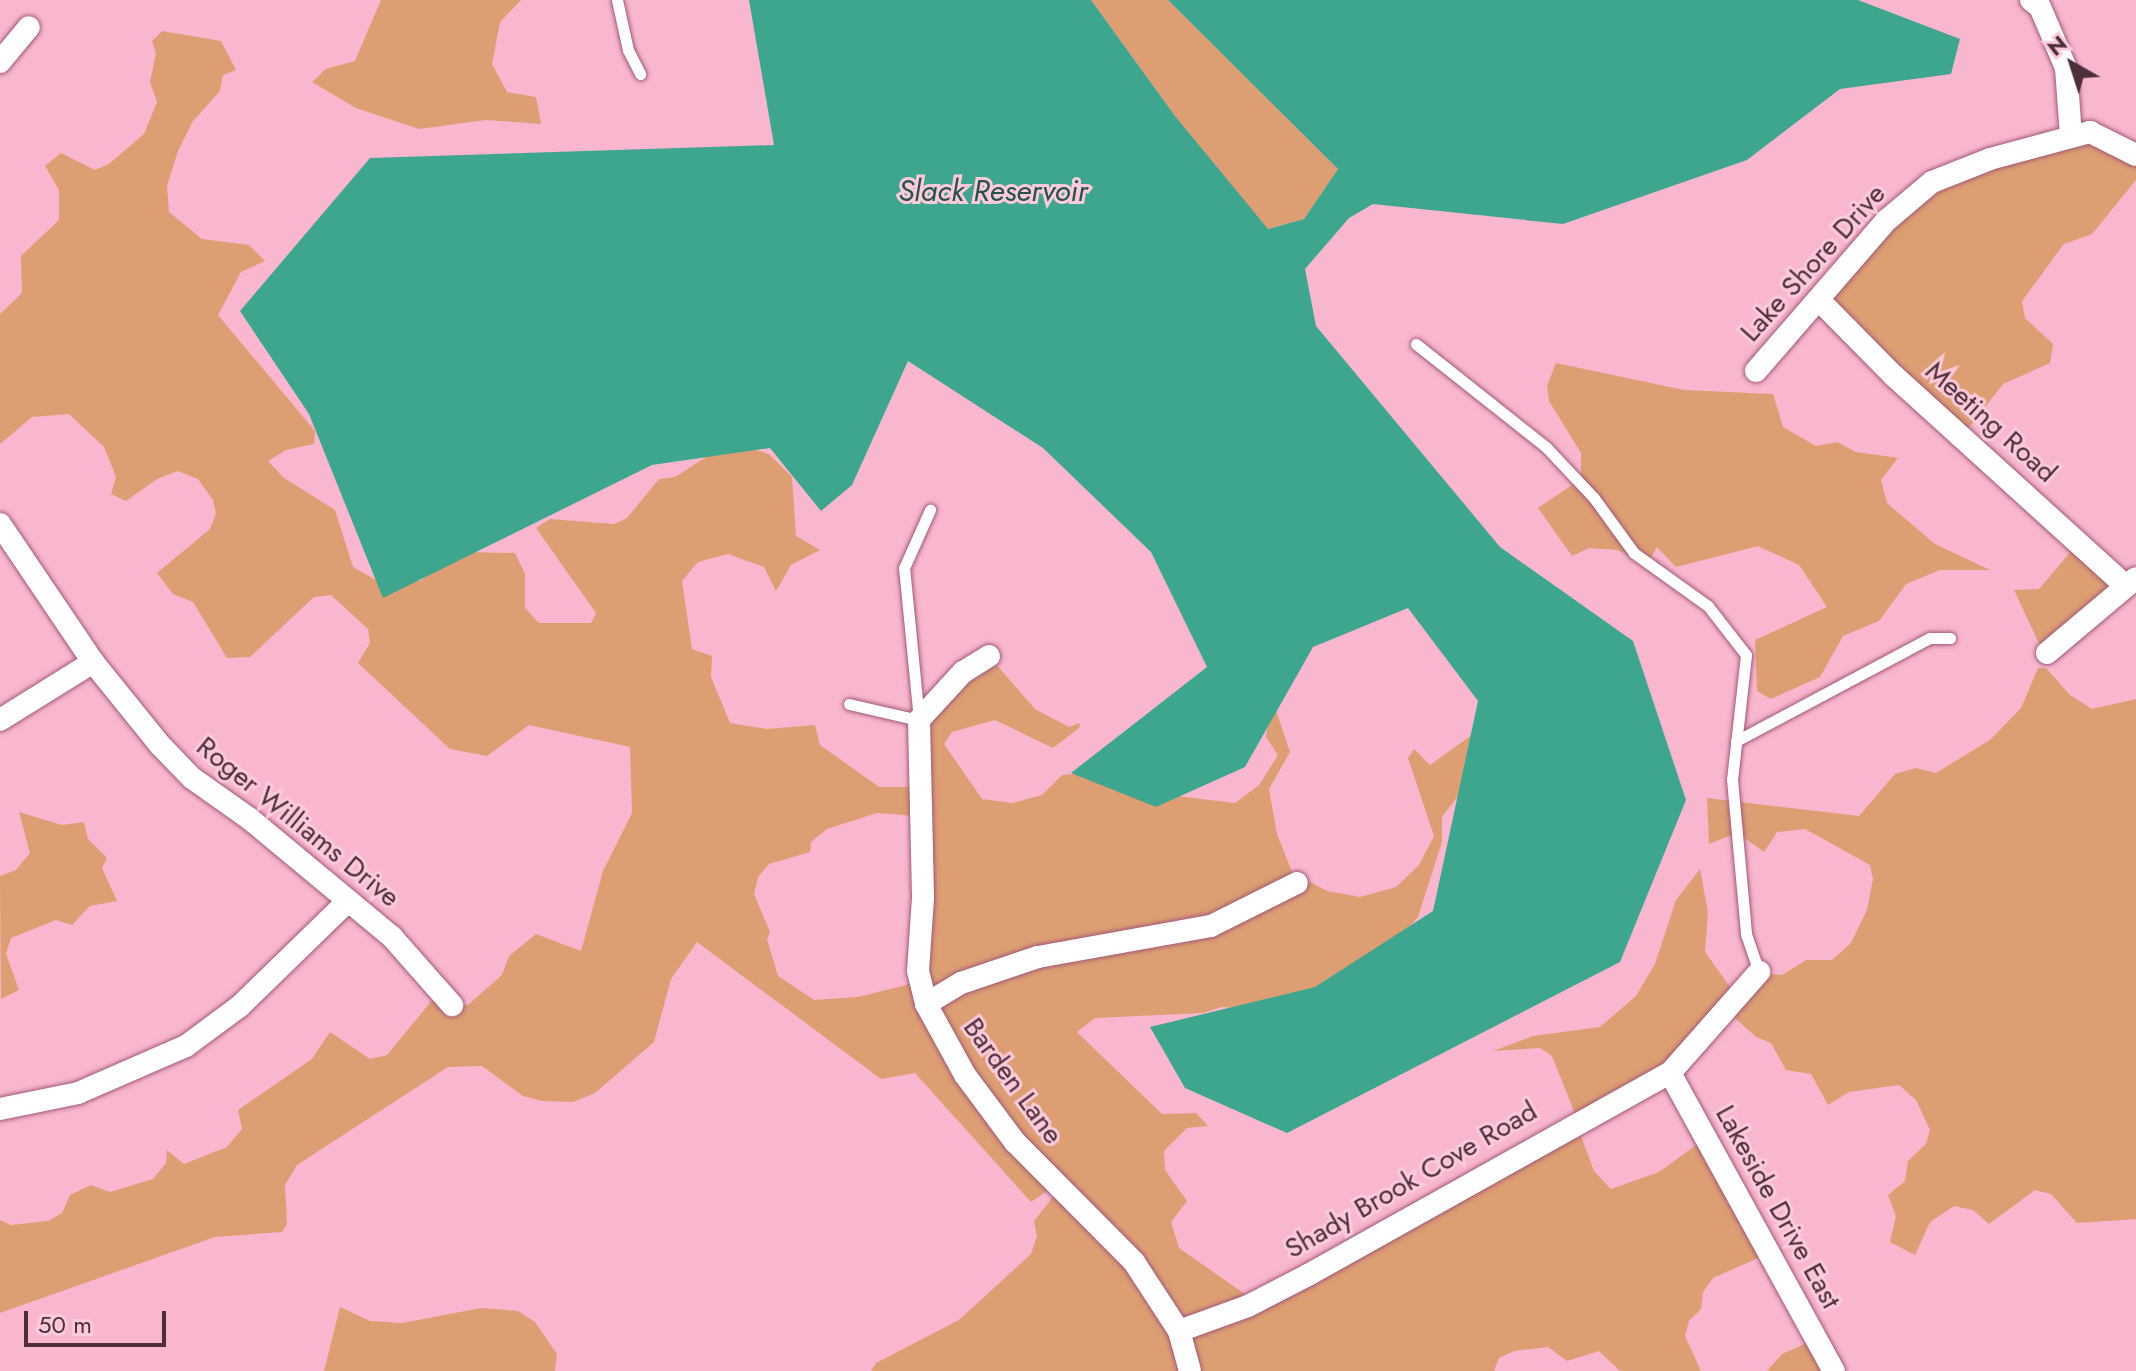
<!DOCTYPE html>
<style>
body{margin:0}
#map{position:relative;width:2136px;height:1371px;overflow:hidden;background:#f8b7cf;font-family:Jost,sans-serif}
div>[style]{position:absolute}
.green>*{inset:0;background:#dd9e73}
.water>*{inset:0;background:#3ea68f}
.roads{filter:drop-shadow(0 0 2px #a25a77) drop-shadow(0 0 2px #a25a77)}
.lane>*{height:11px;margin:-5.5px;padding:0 5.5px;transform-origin:5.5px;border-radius:5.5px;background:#fff}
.street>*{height:22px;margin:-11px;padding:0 11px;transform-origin:11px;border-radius:11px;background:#fff}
span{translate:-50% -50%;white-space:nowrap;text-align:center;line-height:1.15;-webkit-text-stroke:6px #fbcadb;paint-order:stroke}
.street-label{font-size:28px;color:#4e2e3a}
.water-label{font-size:30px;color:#275348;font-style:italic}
.north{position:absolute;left:2032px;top:24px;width:80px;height:80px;-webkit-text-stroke:6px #fbcadb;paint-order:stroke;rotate:321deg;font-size:22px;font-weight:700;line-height:32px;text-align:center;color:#4e2e3a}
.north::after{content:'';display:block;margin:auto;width:28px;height:36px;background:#4e2e3a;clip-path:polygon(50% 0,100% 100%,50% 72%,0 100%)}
.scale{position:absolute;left:24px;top:1311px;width:142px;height:36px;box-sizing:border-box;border:4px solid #4e2e3a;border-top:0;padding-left:10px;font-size:24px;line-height:28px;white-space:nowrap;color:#4e2e3a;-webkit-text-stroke:6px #fbcadb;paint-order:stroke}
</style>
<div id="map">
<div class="green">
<i style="clip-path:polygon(381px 0,521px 0,500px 22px,492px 64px,507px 92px,536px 97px,541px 124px,486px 120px,419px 129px,356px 108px,312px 82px,326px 69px,355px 61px)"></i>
<i style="clip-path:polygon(1091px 0,1168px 0,1338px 169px,1304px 219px,1267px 229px,1175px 116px)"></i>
<i style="clip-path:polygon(evenodd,162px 31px,221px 41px,236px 70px,223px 75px,220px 91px,193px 121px,178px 151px,167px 186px,169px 212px,202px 239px,249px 245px,265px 261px,241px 272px,218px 315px,315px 431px,314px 444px,286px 450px,268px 461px,284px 478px,335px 510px,353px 567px,374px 579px,420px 581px,461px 552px,515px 553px,525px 574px,525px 608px,539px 623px,591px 623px,596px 613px,536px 528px,550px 519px,614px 524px,627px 518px,659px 479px,675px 477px,711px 454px,741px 446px,769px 454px,792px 477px,796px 536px,820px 550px,791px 565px,776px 591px,764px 567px,728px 554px,698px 562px,682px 581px,692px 649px,712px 656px,711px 677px,730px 723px,767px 729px,815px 725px,820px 745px,879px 787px,921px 787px,932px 721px,967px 675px,994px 662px,1035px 709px,1069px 727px,1080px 723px,1079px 728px,1053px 748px,995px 720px,952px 732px,944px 744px,982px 799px,1012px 803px,1042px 795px,1062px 775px,1080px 773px,1143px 792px,1235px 803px,1259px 785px,1278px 755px,1266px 737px,1271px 696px,1290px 752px,1269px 789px,1277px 834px,1292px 872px,1327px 891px,1360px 897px,1396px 887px,1419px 865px,1434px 836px,1408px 758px,1414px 749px,1430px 765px,1483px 727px,1488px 756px,1442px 817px,1442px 842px,1418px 917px,1348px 996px,1250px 1009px,1222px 1007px,1203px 1013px,1095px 1018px,1077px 1032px,1162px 1114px,1196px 1113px,1208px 1126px,1187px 1128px,1164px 1151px,1165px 1170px,1187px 1201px,1171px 1222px,1179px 1248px,1252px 1299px,1576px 1116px,1552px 1056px,1540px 1048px,1493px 1051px,1533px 1036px,1600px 1027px,1636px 996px,1655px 964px,1676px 900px,1700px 869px,1708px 912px,1705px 952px,1735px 994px,1755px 973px,1782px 975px,1806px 960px,1832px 960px,1851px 943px,1867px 910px,1873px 879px,1870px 865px,1805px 829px,1777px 832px,1764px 852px,1746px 839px,1729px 836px,1709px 844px,1707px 798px,1859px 816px,1895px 774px,1916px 768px,1936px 773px,1990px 740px,2021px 708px,2038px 668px,2046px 668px,2070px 695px,2092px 709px,2136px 699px,2136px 1219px,2077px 1223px,2051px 1194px,2035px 1190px,1989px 1224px,1973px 1210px,1954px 1206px,1930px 1222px,1915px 1255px,1890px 1242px,1896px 1216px,1888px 1195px,1905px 1181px,1908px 1161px,1926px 1144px,1930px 1130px,1916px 1100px,1899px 1085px,1849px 1092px,1828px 1105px,1811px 1074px,1786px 1070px,1771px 1043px,1756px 1037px,1725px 1009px,1669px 1071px,1575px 1120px,1594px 1171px,1611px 1189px,1659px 1172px,1703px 1140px,1767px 1254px,1713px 1278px,1703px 1292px,1701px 1309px,1689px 1321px,1685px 1336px,1701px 1371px,1620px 1371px,1599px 1351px,1567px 1361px,1548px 1347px,1514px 1351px,1499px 1358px,1494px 1371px,871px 1371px,876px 1363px,959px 1320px,1031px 1254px,1037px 1236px,1034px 1221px,1056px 1193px,1053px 1187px,1031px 1202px,915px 1073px,881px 1079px,697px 942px,671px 979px,654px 1042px,595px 1093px,573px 1102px,542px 1101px,523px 1096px,482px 1066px,448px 1067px,297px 1165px,285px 1185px,287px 1224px,282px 1232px,215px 1237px,0 1313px,0 1220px,11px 1225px,48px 1221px,62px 1213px,70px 1195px,91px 1185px,110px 1192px,153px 1179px,166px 1163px,167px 1150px,184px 1164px,227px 1147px,242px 1129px,238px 1110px,312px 1059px,330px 1032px,370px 1059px,387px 1055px,438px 993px,455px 1005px,468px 1005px,502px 975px,509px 956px,536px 934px,581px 951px,603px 871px,632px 813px,630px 747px,529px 725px,487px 756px,450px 749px,358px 663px,370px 643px,368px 629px,331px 595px,314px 597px,250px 657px,227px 658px,193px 602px,173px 594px,157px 573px,210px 529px,216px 514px,213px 500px,198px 479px,178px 471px,157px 479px,126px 501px,111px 494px,116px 477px,104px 447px,69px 414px,32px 417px,0 444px,0 314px,22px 293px,21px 256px,59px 220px,59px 190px,45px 166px,61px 153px,95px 170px,109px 164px,144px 134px,157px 102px,150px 82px,156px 53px,152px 41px,162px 31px,877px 813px,928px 817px,918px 982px,858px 997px,814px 1000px,778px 976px,767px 939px,770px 932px,754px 894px,758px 877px,769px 864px,810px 852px,811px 842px,827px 829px,877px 813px)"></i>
<i style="clip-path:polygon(2080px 131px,2136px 153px,2136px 180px,2092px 234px,2064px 244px,2022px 301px,2025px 318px,2053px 344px,2050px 363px,2003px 384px,1965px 433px,1822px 294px,1936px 179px)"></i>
<i style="clip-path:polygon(1556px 363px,1684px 390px,1773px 394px,1783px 427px,1816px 446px,1837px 442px,1856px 452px,1898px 458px,1881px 480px,1887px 503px,1935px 544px,1990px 570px,1940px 570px,1906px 584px,1879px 621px,1843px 636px,1820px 677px,1771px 699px,1757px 691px,1755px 640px,1827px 607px,1799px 565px,1758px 546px,1676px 567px,1657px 547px,1646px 565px,1618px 550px,1589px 548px,1572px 556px,1538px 508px,1581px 479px,1581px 453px,1549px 401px,1547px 386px)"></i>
<i style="clip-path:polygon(2078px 543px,2121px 582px,2043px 652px,2014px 590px,2039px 589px)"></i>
<i style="clip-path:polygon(19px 812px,62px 825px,84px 822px,88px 839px,107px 858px,102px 868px,117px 901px,90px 906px,72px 925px,56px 920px,11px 938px,6px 954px,19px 990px,1px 999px,0 876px,16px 870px,30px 853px)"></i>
<i style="clip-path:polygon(340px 1307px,370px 1321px,402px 1323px,481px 1308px,518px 1311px,535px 1322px,557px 1354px,555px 1371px,324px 1371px)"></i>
<i style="clip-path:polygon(1816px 1339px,1834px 1371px,1767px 1371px,1782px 1354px)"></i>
</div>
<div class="water">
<i style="clip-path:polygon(749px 0,1091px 0,1175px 116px,1268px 229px,1304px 219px,1338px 169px,1168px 0,1858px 0,1960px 39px,1951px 74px,1840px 89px,1747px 160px,1563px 224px,1373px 204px,1349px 218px,1305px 269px,1316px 326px,1500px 547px,1633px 641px,1686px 800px,1620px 962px,1287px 1133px,1185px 1088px,1150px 1027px,1315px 987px,1433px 911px,1478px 701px,1408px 608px,1313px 647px,1245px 767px,1156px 807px,1071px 773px,1207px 667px,1151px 552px,1043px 448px,908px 361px,852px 485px,821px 511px,770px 448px,652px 465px,383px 598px,309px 414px,240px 311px,370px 158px,774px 145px)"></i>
</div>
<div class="roads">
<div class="lane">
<i style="left:617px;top:0;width:51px;rotate:77.6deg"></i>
<i style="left:628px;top:50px;width:27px;rotate:63deg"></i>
<i style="left:1416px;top:344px;width:166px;rotate:38.4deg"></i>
<i style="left:1546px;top:447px;width:70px;rotate:46.7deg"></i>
<i style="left:1594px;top:498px;width:68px;rotate:54deg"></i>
<i style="left:1634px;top:553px;width:91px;rotate:35.6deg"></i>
<i style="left:1708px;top:606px;width:62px;rotate:52.2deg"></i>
<i style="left:1746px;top:655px;width:125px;rotate:96.4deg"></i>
<i style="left:1732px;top:779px;width:156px;rotate:84.8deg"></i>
<i style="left:1746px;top:934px;width:40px;rotate:71.1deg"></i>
<i style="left:849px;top:704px;width:72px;rotate:12.9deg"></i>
<i style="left:919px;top:720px;width:153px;rotate:-95.6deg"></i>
<i style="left:904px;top:568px;width:64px;rotate:-65.9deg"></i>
<i style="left:1736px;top:741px;width:220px;rotate:-28deg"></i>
<i style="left:1930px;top:638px;width:20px"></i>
</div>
<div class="street">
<i style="left:2031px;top:0;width:11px;rotate:38deg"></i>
<i style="left:2040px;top:7px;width:66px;rotate:66.9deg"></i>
<i style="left:2066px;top:68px;width:68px;rotate:85.8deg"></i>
<i style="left:0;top:62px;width:45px;rotate:-50.4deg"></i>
<i style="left:1820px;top:301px;width:104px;rotate:45.4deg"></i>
<i style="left:1893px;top:375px;width:313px;rotate:42.2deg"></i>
<i style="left:1756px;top:371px;width:200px;rotate:-49.1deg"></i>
<i style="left:1887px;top:220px;width:59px;rotate:-40.2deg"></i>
<i style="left:1932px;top:182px;width:62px;rotate:-21.6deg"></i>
<i style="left:1990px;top:159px;width:104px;rotate:-15.1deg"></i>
<i style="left:2090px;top:132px;width:51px;rotate:26.6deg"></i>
<i style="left:0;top:524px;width:166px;rotate:56deg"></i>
<i style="left:93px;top:662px;width:107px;rotate:51.1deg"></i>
<i style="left:160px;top:745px;width:46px;rotate:45.9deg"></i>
<i style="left:192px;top:778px;width:71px;rotate:35.3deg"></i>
<i style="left:250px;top:819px;width:185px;rotate:39.7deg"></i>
<i style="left:392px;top:937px;width:91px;rotate:48.6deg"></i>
<i style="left:2047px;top:653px;width:116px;rotate:-40.1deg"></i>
<i style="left:989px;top:656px;width:31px;rotate:148deg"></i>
<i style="left:963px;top:672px;width:65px;rotate:132.5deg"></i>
<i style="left:919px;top:720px;width:178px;rotate:88.7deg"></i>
<i style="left:923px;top:898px;width:73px;rotate:93.9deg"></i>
<i style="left:918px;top:971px;width:34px;rotate:76deg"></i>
<i style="left:926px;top:1004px;width:81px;rotate:61.2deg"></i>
<i style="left:965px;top:1075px;width:84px;rotate:53.3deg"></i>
<i style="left:1015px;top:1142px;width:169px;rotate:45.2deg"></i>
<i style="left:1134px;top:1262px;width:82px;rotate:56.9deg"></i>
<i style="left:1179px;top:1331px;width:41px;rotate:74.6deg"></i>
<i style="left:0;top:720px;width:110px;rotate:-31.9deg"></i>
<i style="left:926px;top:1004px;width:41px;rotate:-31deg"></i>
<i style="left:961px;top:983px;width:81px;rotate:-18.7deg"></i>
<i style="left:1038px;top:957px;width:176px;rotate:-10.2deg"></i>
<i style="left:1211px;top:926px;width:96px;rotate:-26.6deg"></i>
<i style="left:1670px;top:1073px;width:340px;rotate:61.2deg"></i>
<i style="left:0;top:1109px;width:80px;rotate:-11.6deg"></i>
<i style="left:78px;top:1093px;width:118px;rotate:-23.5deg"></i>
<i style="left:186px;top:1046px;width:67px;rotate:-36.5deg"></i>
<i style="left:240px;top:1006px;width:148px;rotate:-44.2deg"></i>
<i style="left:1179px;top:1331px;width:73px;rotate:-19.9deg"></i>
<i style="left:1248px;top:1306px;width:68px;rotate:-27.3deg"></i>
<i style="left:1308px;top:1275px;width:415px;rotate:-29.2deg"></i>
<i style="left:1670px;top:1073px;width:135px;rotate:-48.6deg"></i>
</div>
</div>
<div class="street-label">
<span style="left:1813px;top:263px;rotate:-48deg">Lake Shore Drive</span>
<span style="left:1991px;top:422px;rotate:42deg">Meeting Road</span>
<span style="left:298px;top:822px;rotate:39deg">Roger Williams Drive</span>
<span style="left:1013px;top:1081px;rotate:54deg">Barden Lane</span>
<span style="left:1411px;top:1180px;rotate:-30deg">Shady Brook Cove Road</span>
<span style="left:1778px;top:1207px;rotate:61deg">Lakeside Drive East</span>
</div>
<div class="water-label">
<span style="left:993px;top:191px">Slack Reservoir</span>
</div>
<div class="north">N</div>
<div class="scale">50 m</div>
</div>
